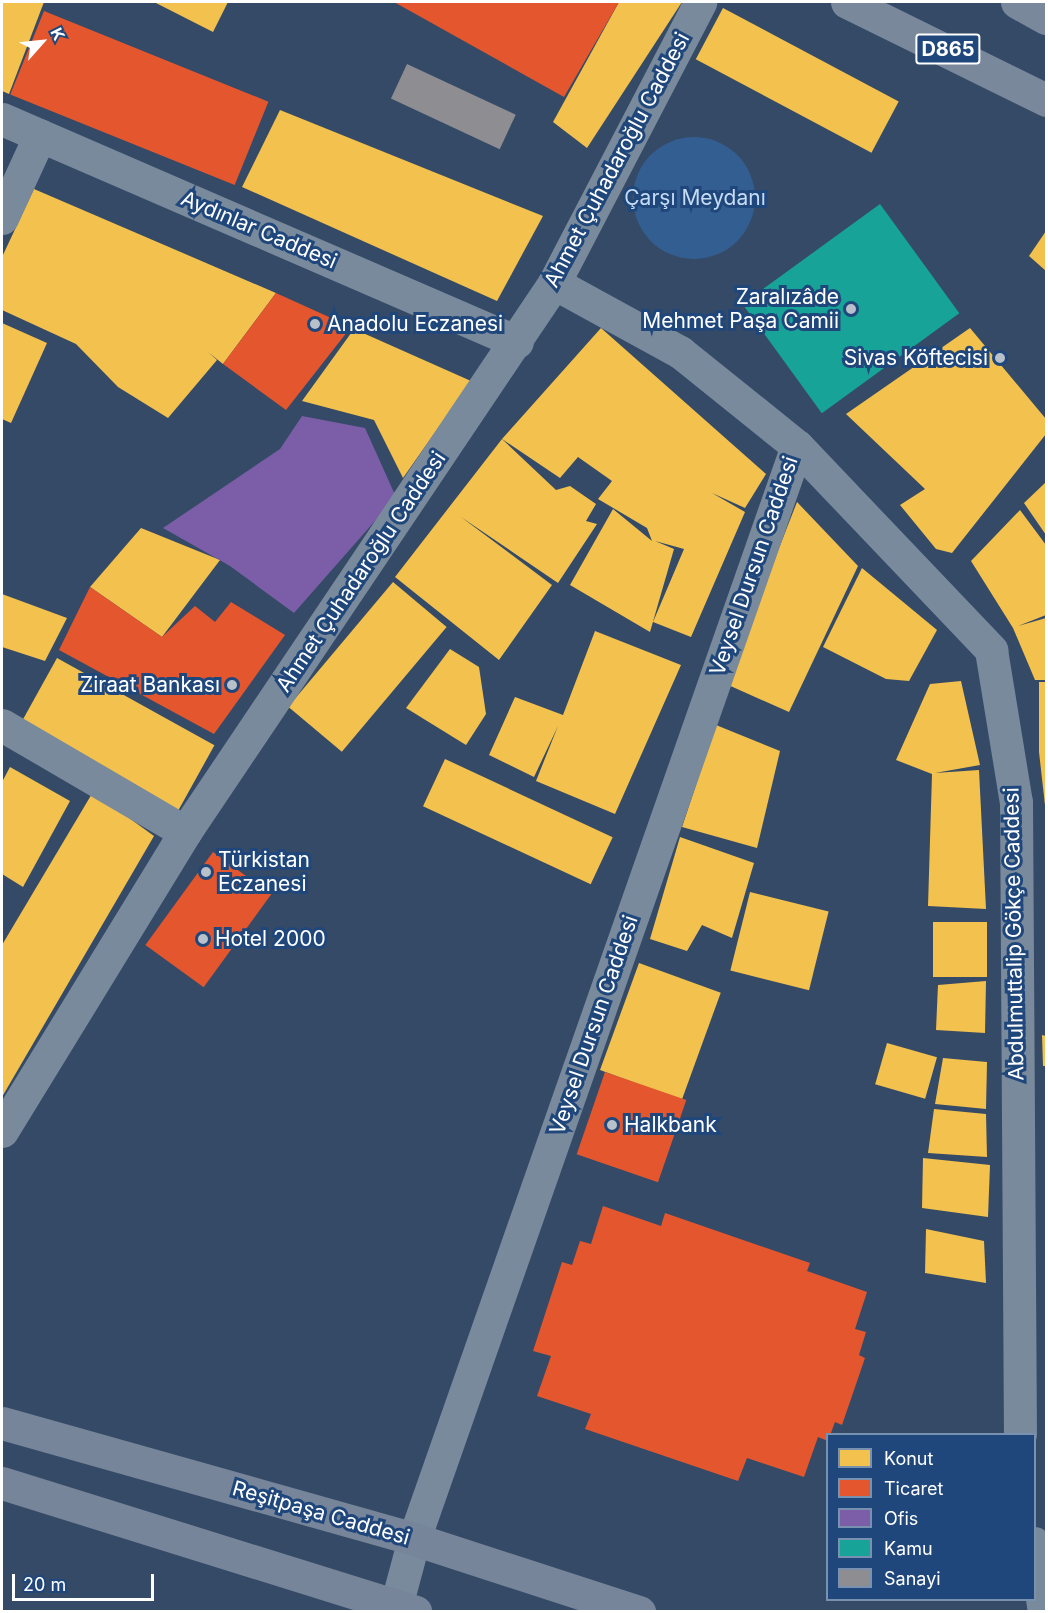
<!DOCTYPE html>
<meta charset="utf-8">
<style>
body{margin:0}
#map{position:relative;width:1048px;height:1613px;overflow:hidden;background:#354a66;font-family:Inter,sans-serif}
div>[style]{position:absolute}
.green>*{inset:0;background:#335e92}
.round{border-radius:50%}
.homes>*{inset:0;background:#f2c14e;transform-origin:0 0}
.shops>*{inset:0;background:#e4572e;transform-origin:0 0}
.offices>*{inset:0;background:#7b5ea7}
.public>*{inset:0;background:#17a398;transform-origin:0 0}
.industry>*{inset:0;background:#8d8d92;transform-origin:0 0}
.minor>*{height:33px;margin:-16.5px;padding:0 16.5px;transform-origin:16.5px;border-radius:16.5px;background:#798a9d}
.secondary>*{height:33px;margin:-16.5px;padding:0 16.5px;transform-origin:16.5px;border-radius:16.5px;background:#768599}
.trunk>*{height:33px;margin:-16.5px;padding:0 16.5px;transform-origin:16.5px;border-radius:16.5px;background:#7a889c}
.dots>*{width:16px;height:16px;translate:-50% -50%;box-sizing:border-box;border:3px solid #20477b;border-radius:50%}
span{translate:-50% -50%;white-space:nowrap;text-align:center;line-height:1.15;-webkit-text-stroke:6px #20477b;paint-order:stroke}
.shield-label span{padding:2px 4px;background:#20477b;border:2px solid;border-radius:4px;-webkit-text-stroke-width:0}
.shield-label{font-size:20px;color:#fff;font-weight:700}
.street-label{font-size:21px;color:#fff}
.park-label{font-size:21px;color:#c6dbf4}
.poi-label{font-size:21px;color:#fff}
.right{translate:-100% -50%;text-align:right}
.left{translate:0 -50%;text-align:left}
.frame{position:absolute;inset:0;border:3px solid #fff;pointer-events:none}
.legend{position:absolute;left:826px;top:1433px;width:210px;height:168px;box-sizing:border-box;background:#20477b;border:2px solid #7991b0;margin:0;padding:8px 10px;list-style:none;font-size:18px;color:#fff}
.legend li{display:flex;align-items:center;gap:12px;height:30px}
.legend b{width:30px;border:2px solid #7991b0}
.north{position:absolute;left:12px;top:12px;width:60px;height:60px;-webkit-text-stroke:4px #20477b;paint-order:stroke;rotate:63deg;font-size:16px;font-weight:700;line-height:24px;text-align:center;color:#fff}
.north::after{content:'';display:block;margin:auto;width:21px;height:27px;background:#fff;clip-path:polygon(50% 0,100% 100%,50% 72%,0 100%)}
.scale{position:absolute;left:12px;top:1574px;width:142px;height:27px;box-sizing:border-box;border:3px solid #fff;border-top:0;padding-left:8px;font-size:18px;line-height:21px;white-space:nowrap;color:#fff;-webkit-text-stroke:4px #20477b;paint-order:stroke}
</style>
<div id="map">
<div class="green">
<i class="round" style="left:633px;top:137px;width:122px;height:122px"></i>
</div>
<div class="homes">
<i style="clip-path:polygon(2px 2px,44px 2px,9px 94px,2px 91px)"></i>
<i style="clip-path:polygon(154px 2px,228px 2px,213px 32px)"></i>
<i style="clip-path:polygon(619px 2px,682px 2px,587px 148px,553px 122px)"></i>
<i style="left:723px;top:8px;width:199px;height:58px;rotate:28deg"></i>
<i style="clip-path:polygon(280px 110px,543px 216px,497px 301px,242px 187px)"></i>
<i style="clip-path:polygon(34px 189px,276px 293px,223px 364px,208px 352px,217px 360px,168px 418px,118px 387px,76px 344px,2px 310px,2px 257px)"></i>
<i style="clip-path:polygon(1046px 231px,1046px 271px,1029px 256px)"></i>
<i style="clip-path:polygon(2px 323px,47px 343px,11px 423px,2px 419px)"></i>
<i style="clip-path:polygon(601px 328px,766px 474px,745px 508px,712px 493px,745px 512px,691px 637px,653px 622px,684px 549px,655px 541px,674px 549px,650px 632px,570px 585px,613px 509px,652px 541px,647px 528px,598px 499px,612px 481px,578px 457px,560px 478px,502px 439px)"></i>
<i style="clip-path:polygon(970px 328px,1046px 419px,1046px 434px,952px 553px,936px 549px,900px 505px,925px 489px,846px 414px)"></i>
<i style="clip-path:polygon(354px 329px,471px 381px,403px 478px,374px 420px,302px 401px)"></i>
<i style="clip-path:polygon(502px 439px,556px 490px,570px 486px,596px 504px,586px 521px,597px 524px,558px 583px,461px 517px,552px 585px,499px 660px,395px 577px)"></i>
<i style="clip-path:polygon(1046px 482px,1046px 535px,1024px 503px)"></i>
<i style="clip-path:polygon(797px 502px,858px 566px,789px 712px,726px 684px)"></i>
<i style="clip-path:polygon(1020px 510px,1046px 545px,1046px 615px,1018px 626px,1046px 618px,1046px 680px,1035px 680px,1013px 628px,971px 561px)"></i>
<i style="clip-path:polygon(141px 528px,220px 560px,162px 637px,90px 587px)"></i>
<i style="clip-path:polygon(862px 568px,937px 630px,909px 681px,886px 679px,823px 647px)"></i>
<i style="left:393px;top:582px;width:70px;height:163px;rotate:40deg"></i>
<i style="clip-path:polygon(2px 594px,67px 618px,45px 661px,2px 647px)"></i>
<i style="clip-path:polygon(595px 631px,681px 665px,615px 814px,536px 781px,558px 726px,534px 777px,489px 755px,515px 697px,563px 715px)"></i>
<i style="clip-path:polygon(450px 649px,479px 667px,486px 714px,466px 745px,406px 708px)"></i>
<i style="left:57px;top:658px;width:180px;height:76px;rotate:29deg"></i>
<i style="clip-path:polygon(961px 681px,980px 765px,935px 773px,979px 770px,986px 909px,928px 906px,932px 774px,896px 760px,930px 684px)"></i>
<i style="clip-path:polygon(1039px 682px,1046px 682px,1046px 814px,1039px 752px)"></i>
<i style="clip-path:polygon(716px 725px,780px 751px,757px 848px,682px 827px)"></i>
<i style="left:445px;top:759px;width:185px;height:52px;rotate:25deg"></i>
<i style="clip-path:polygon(10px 767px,70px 801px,23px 887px,2px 874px,2px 782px)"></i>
<i style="clip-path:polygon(93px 792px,154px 836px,2px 1097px,2px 945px)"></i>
<i style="clip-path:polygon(680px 837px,754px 863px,732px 938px,702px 925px,687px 951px,650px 939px)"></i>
<i style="left:750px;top:892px;width:81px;height:81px;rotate:14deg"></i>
<i style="left:987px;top:922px;width:55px;height:54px;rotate:90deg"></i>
<i style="left:639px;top:963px;width:87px;height:114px;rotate:20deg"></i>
<i style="clip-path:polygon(986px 981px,985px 1033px,936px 1030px,938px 985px)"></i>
<i style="clip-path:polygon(1042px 1035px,1046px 1036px,1046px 1066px,1043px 1066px)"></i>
<i style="left:887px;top:1043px;width:52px;height:43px;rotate:16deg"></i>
<i style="clip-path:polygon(943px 1058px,987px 1062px,986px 1109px,935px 1104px)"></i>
<i style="clip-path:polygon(934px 1109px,986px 1114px,987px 1157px,928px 1153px)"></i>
<i style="clip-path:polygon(923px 1158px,990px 1165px,988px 1217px,922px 1208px)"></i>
<i style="clip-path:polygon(926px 1229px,984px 1241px,986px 1283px,925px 1273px)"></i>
</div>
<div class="shops">
<i style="clip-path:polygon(394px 2px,619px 2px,564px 97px)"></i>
<i style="left:44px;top:11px;width:242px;height:90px;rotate:22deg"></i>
<i style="clip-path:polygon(276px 293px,351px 327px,286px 410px,223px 364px)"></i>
<i style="clip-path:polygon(90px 587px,162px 637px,195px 606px,215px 622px,231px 602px,285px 635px,214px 734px,59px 650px)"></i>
<i style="left:213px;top:852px;width:72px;height:115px;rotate:36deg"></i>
<i style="left:605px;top:1072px;width:86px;height:87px;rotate:19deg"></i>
<i style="clip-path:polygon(603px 1206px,661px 1226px,665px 1213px,810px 1263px,807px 1271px,867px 1292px,855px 1329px,866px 1332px,859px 1355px,865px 1358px,842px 1425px,835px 1422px,828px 1441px,818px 1437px,804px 1477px,747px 1458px,738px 1481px,585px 1429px,591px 1414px,537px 1396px,551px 1356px,533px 1351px,562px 1262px,572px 1265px,580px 1241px,591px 1244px)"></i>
</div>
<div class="offices">
<i style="clip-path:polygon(302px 416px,365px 428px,396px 497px,294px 613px,230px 566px,163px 528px,280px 449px)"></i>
</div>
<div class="public">
<i style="left:880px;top:204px;width:135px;height:170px;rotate:54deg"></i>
</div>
<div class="industry">
<i style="left:407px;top:64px;width:120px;height:38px;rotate:25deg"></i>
</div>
<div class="minor">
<i style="left:2px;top:119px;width:561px;rotate:23.41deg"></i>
<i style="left:2px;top:218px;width:91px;rotate:-65.4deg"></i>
<i style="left:554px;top:283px;width:144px;rotate:28.7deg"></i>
<i style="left:680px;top:352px;width:150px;rotate:38.8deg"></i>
<i style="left:797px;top:446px;width:282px;rotate:46.4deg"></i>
<i style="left:991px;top:650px;width:154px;rotate:80.7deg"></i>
<i style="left:1016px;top:802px;width:632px;rotate:89.64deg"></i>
<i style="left:2px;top:725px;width:212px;rotate:30.3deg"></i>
<i style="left:2px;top:1131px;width:351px;rotate:-58.5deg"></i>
<i style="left:185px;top:832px;width:661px;rotate:-56.09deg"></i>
<i style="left:554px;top:283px;width:317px;rotate:-62.5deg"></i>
<i style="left:1034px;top:1543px;width:70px;rotate:81.8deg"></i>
<i style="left:396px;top:1606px;width:69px;rotate:-75deg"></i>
<i style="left:414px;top:1539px;width:1158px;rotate:-70.69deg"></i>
</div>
<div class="secondary">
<i style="left:2px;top:1423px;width:428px;rotate:15.7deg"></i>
<i style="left:414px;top:1539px;width:237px;rotate:18deg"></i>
<i style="left:2px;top:1483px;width:433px;rotate:17.3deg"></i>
</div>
<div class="trunk">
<i style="left:847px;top:2px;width:222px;rotate:26.2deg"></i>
<i style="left:1017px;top:2px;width:33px;rotate:29deg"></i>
</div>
<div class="dots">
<i style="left:851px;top:309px;background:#b8c0c9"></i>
<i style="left:315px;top:324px;background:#b8c0c9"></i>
<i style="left:1000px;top:358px;background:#b8c0c9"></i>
<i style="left:232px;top:685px;background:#b8c0c9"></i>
<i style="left:206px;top:872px;background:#b8c0c9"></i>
<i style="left:203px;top:939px;background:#b8c0c9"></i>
<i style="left:612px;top:1125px;background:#b8c0c9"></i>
</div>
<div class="shield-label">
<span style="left:948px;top:49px">D865</span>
</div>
<div class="street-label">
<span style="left:617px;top:160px;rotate:-62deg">Ahmet Çuhadaroğlu Caddesi</span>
<span style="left:259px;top:230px;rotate:23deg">Aydınlar Caddesi</span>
<span style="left:754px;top:566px;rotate:-71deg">Veysel Dursun Caddesi</span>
<span style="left:361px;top:572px;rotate:-56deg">Ahmet Çuhadaroğlu Caddesi</span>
<span style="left:1014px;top:934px;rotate:-91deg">Abdulmuttalip Gökçe Caddesi</span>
<span style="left:594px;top:1025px;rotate:-71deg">Veysel Dursun Caddesi</span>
<span style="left:321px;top:1513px;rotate:16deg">Reşitpaşa Caddesi</span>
</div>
<div class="park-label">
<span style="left:695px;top:198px">Çarşı Meydanı</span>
</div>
<div class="poi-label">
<span class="right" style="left:839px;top:309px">Zaralızâde<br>Mehmet Paşa Camii</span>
<span class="left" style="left:327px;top:324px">Anadolu Eczanesi</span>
<span class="right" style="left:988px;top:358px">Sivas Köftecisi</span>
<span class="right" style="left:220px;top:685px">Ziraat Bankası</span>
<span class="left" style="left:218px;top:872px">Türkistan<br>Eczanesi</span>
<span class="left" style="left:215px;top:939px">Hotel 2000</span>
<span class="left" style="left:624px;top:1125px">Halkbank</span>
</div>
<div class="frame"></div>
<ul class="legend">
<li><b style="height:16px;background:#f2c14e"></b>Konut</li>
<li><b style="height:16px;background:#e4572e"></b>Ticaret</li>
<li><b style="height:16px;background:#7b5ea7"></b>Ofis</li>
<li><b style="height:16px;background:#17a398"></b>Kamu</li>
<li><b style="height:16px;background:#8d8d92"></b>Sanayi</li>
</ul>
<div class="north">K</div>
<div class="scale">20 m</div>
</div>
